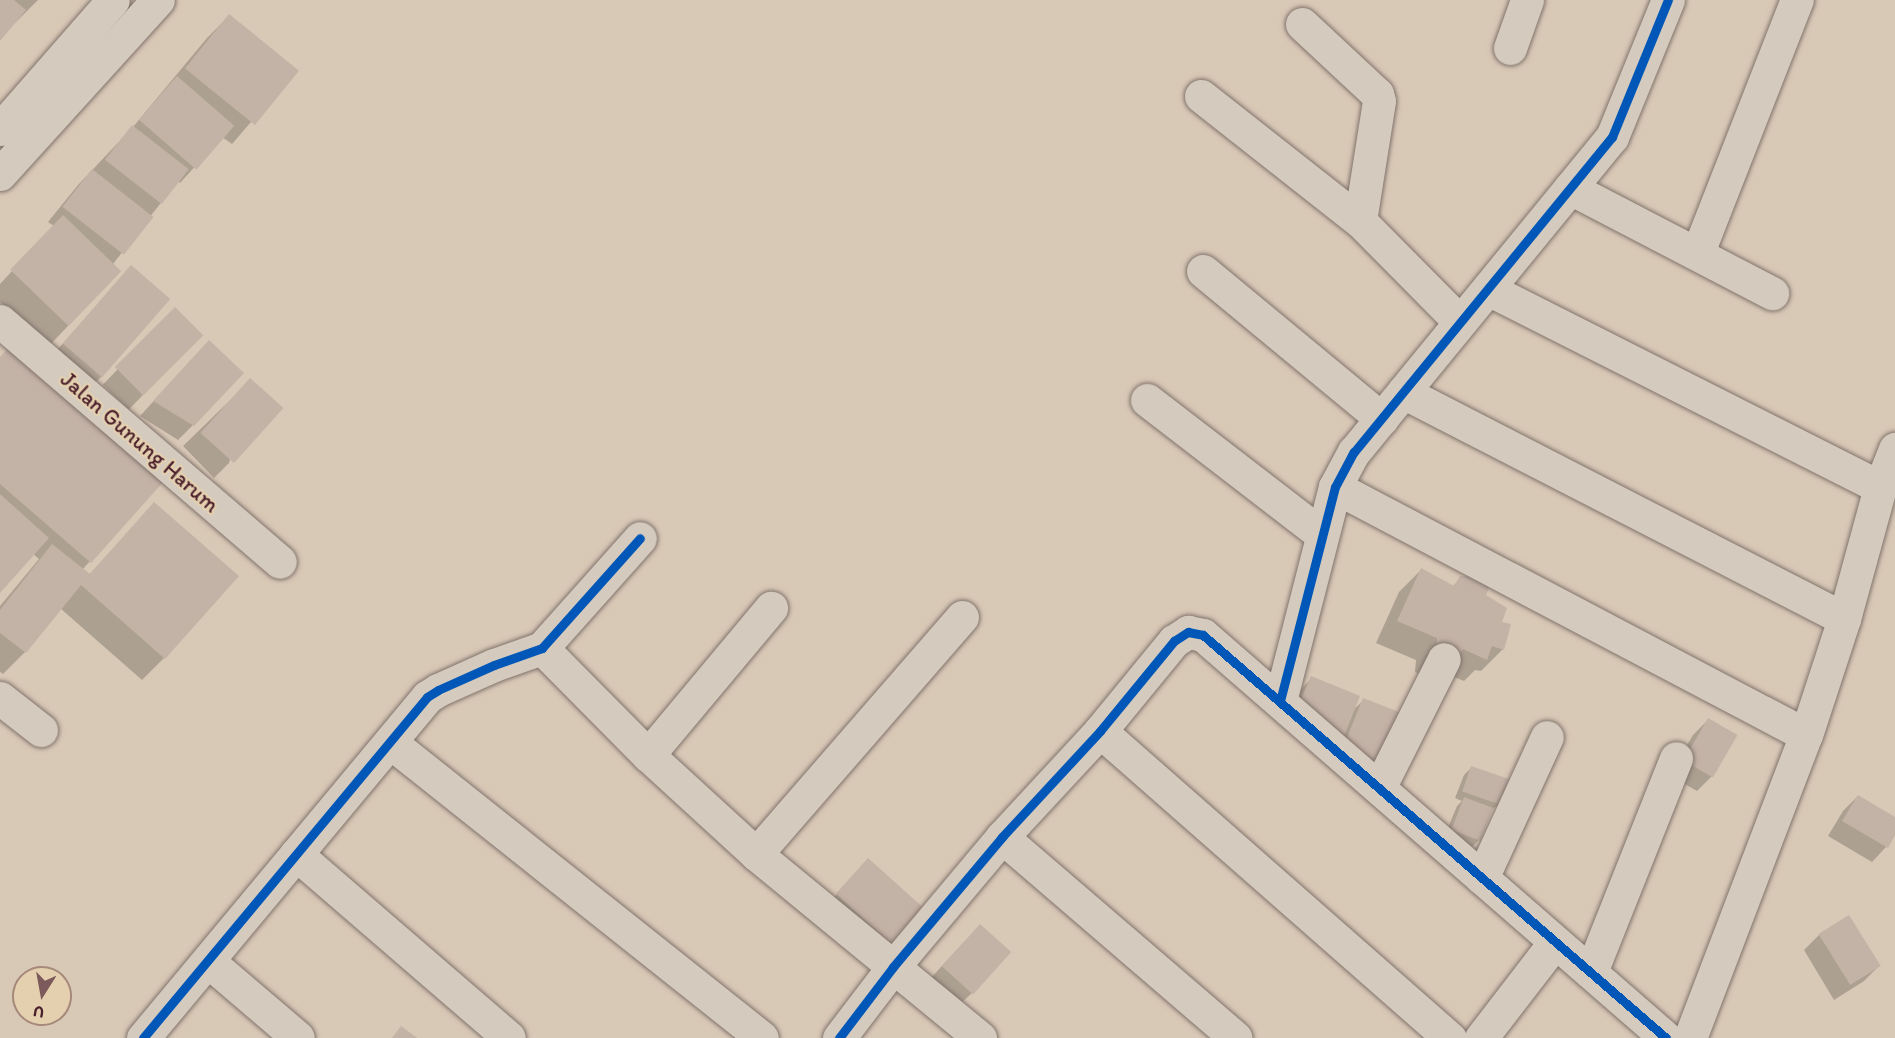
<!DOCTYPE html>
<style>
body{margin:0}
#map{position:relative;width:1895px;height:1038px;overflow:hidden;background:#d8c8b6;font-family:Itim,sans-serif}
div>[style]{position:absolute}
.shadow>*{inset:0;background:#0003;transform-origin:0 0}
.building>*{inset:0;background:#c3b2a6;transform-origin:0 0}
.roads{filter:drop-shadow(0 0 2px #82736d) drop-shadow(0 0 2px #82736d)}
.minor>*{height:33px;margin:-16.5px;padding:0 16.5px;transform-origin:16.5px;border-radius:16.5px;background:#d4cbbe}
.cycleway>*{height:9px;margin:-4.5px;padding:0 4.5px;transform-origin:4.5px;border-radius:4.5px;background:#0057b8}
span{translate:-50% -50%;white-space:nowrap;text-align:center;line-height:1.15;-webkit-text-stroke:4.5px #e4d0af;paint-order:stroke}
.street-label{font-size:22px;color:#4a1f2b}
.north{position:absolute;left:12px;top:966px;width:60px;height:60px;box-sizing:border-box;background:#e4d0af;border:2px solid #a6897a;border-radius:50%;rotate:191deg;font-size:16px;font-weight:700;line-height:24px;text-align:center;color:#4a1f2b}
.north::after{content:'';display:block;margin:auto;width:21px;height:27px;background:#7c5a5c;clip-path:polygon(50% 0,100% 100%,50% 72%,0 100%)}
</style>
<div id="map">
<div class="shadow">
<i style="clip-path:polygon(0 0,38px 0,0 38px)"></i>
<i style="clip-path:polygon(229px 16px,296px 70px,232px 144px,222px 137px,180px 183px,178px 181px,113px 264px,120px 271px,48px 347px,0 302px,0 284px,54px 226px,48px 222px,78px 185px,133px 127px,207px 38px)"></i>
<i style="clip-path:polygon(131px 267px,101px 377px,79px 399px,42px 367px)"></i>
<i style="left:175px;top:310px;width:36px;height:104px;rotate:44deg"></i>
<i style="clip-path:polygon(194px 357px,193px 425px,178px 440px,140px 416px)"></i>
<i style="clip-path:polygon(0 358px,162px 481px,82px 570px,89px 575px,154px 504px,164px 658px,142px 680px,60px 608px,25px 652px,3px 674px,0 672px,0 606px,39px 559px,33px 554px,0 591px)"></i>
<i style="clip-path:polygon(250px 381px,229px 463px,214px 478px,183px 446px)"></i>
<i style="clip-path:polygon(1421px 570px,1452px 587px,1461px 578px,1484px 595px,1503px 649px,1481px 671px,1475px 670px,1464px 681px,1440px 671px,1432px 679px,1415px 672px,1416px 660px,1376px 643px,1399px 592px)"></i>
<i style="clip-path:polygon(1312px 678px,1352px 711px,1364px 700px,1382px 778px,1326px 755px,1297px 693px)"></i>
<i style="clip-path:polygon(1708px 720px,1735px 736px,1712px 776px,1697px 791px,1669px 775px,1693px 735px)"></i>
<i style="clip-path:polygon(1471px 768px,1499px 804px,1491px 810px,1479px 840px,1472px 847px,1444px 837px,1457px 806px,1462px 801px,1455px 798px,1464px 775px)"></i>
<i style="clip-path:polygon(1858px 796px,1895px 818px,1895px 832px,1886px 847px,1872px 862px,1828px 836px,1843px 811px)"></i>
<i style="clip-path:polygon(854px 875px,899px 949px,823px 910px)"></i>
<i style="clip-path:polygon(1849px 917px,1879px 966px,1864px 981px,1834px 1000px,1804px 950px,1819px 935px)"></i>
<i style="clip-path:polygon(965px 941px,972px 993px,957px 1007px,928px 981px)"></i>
</div>
<div class="building">
<i style="clip-path:polygon(0 0,14px 0,26px 10px,0 41px)"></i>
<i style="left:229px;top:14px;width:90px;height:70px;rotate:39deg"></i>
<i style="left:177px;top:76px;width:76px;height:58px;rotate:41deg"></i>
<i style="left:132px;top:125px;width:72px;height:44px;rotate:38deg"></i>
<i style="left:92px;top:169px;width:78px;height:48px;rotate:38deg"></i>
<i style="left:63px;top:215px;width:81px;height:76px;rotate:44deg"></i>
<i style="left:131px;top:265px;width:52px;height:104px;rotate:41deg"></i>
<i style="left:175px;top:307px;width:40px;height:85px;rotate:45deg"></i>
<i style="clip-path:polygon(209px 340px,244px 373px,194px 426px,153px 401px)"></i>
<i style="clip-path:polygon(10px 346px,164px 481px,91px 563px,0 484px,0 357px)"></i>
<i style="left:250px;top:378px;width:45px;height:74px;rotate:42deg"></i>
<i style="clip-path:polygon(0 494px,49px 538px,0 593px)"></i>
<i style="clip-path:polygon(154px 502px,239px 576px,165px 659px,81px 585px,26px 653px,0 633px,0 610px,52px 544px,90px 574px)"></i>
<i style="clip-path:polygon(1421px 568px,1454px 586px,1460px 576px,1477px 576px,1489px 588px,1486px 595px,1507px 608px,1502px 622px,1511px 624px,1504px 650px,1492px 646px,1487px 660px,1463px 649px,1455px 658px,1437px 650px,1437px 638px,1397px 621px)"></i>
<i style="clip-path:polygon(1311px 676px,1360px 696px,1342px 741px,1296px 711px)"></i>
<i style="clip-path:polygon(1363px 698px,1407px 715px,1383px 779px,1344px 745px)"></i>
<i style="left:1708px;top:718px;width:34px;height:49px;rotate:30deg"></i>
<i style="left:1471px;top:766px;width:40px;height:27px;rotate:19deg"></i>
<i style="clip-path:polygon(1858px 795px,1895px 817px,1895px 835px,1888px 848px,1842px 821px)"></i>
<i style="left:1464px;top:797px;width:31px;height:35px;rotate:21deg"></i>
<i style="left:868px;top:858px;width:86px;height:48px;rotate:42deg"></i>
<i style="left:1849px;top:915px;width:60px;height:36px;rotate:58deg"></i>
<i style="left:980px;top:924px;width:42px;height:57px;rotate:42deg"></i>
<i style="clip-path:polygon(401px 1026px,417px 1038px,392px 1038px)"></i>
</div>
<div class="roads">
<div class="minor">
<i style="left:1302px;top:24px;width:103px;rotate:43deg"></i>
<i style="left:1377px;top:94px;width:7px;rotate:74deg"></i>
<i style="left:1379px;top:101px;width:121px;rotate:99deg"></i>
<i style="left:1510px;top:48px;width:51px;rotate:-70.5deg"></i>
<i style="left:1201px;top:96px;width:202px;rotate:38.2deg"></i>
<i style="left:1360px;top:221px;width:142px;rotate:45.3deg"></i>
<i style="left:0;top:129px;width:171px;rotate:-48.8deg"></i>
<i style="left:0;top:174px;width:235px;rotate:-47.8deg"></i>
<i style="left:1570px;top:188px;width:228px;rotate:27.5deg"></i>
<i style="left:1698px;top:252px;width:271px;rotate:-68.6deg"></i>
<i style="left:1203px;top:271px;width:232px;rotate:39.6deg"></i>
<i style="left:1488px;top:289px;width:439px;rotate:26.8deg"></i>
<i style="left:0;top:321px;width:369px;rotate:40.7deg"></i>
<i style="left:1403px;top:392px;width:496px;rotate:27.2deg"></i>
<i style="left:1147px;top:400px;width:221px;rotate:37.6deg"></i>
<i style="left:1335px;top:487px;width:532px;rotate:27.77deg"></i>
<i style="left:542px;top:648px;width:151px;rotate:45.3deg"></i>
<i style="left:648px;top:755px;width:147px;rotate:42.5deg"></i>
<i style="left:756px;top:854px;width:290px;rotate:39.4deg"></i>
<i style="left:0;top:698px;width:52px;rotate:38deg"></i>
<i style="left:1280px;top:701px;width:221px;rotate:-75.6deg"></i>
<i style="left:1335px;top:487px;width:40px;rotate:-62deg"></i>
<i style="left:1354px;top:452px;width:407px;rotate:-50.7deg"></i>
<i style="left:1612px;top:137px;width:148px;rotate:-67.8deg"></i>
<i style="left:1100px;top:731px;width:466px;rotate:41.3deg"></i>
<i style="left:390px;top:742px;width:475px;rotate:38.5deg"></i>
<i style="left:648px;top:755px;width:192px;rotate:-50.1deg"></i>
<i style="left:1379px;top:788px;width:144px;rotate:-63.3deg"></i>
<i style="left:1002px;top:837px;width:308px;rotate:40.7deg"></i>
<i style="left:296px;top:854px;width:281px;rotate:40.8deg"></i>
<i style="left:756px;top:854px;width:314px;rotate:-49deg"></i>
<i style="left:1482px;top:878px;width:155px;rotate:-65.3deg"></i>
<i style="left:208px;top:961px;width:118px;rotate:40.5deg"></i>
<i style="left:1591px;top:972px;width:230px;rotate:-68.3deg"></i>
<i style="left:143px;top:1038px;width:444px;rotate:-50.2deg"></i>
<i style="left:427px;top:697px;width:13px;rotate:-32deg"></i>
<i style="left:438px;top:690px;width:61px;rotate:-24.1deg"></i>
<i style="left:494px;top:665px;width:51px;rotate:-19.5deg"></i>
<i style="left:542px;top:648px;width:147px;rotate:-48.3deg"></i>
<i style="left:839px;top:1038px;width:89px;rotate:-52.7deg"></i>
<i style="left:893px;top:967px;width:170px;rotate:-50deg"></i>
<i style="left:1002px;top:837px;width:144px;rotate:-47.2deg"></i>
<i style="left:1100px;top:731px;width:117px;rotate:-50.6deg"></i>
<i style="left:1174px;top:641px;width:17px;rotate:-33deg"></i>
<i style="left:1188px;top:632px;width:15px;rotate:11deg"></i>
<i style="left:1203px;top:635px;width:614px;rotate:41.04deg"></i>
<i style="left:1481px;top:1038px;width:121px;rotate:-52.4deg"></i>
<i style="left:1690px;top:1038px;width:324px;rotate:-69.1deg"></i>
<i style="left:1806px;top:735px;width:122px;rotate:-71.9deg"></i>
<i style="left:1844px;top:619px;width:137px;rotate:-74.7deg"></i>
<i style="left:1880px;top:487px;width:41px;rotate:-68.5deg"></i>
</div>
</div>
<div class="cycleway">
<i style="left:1280px;top:701px;width:221px;rotate:-75.6deg"></i>
<i style="left:1335px;top:487px;width:40px;rotate:-62deg"></i>
<i style="left:1354px;top:452px;width:407px;rotate:-50.7deg"></i>
<i style="left:1612px;top:137px;width:148px;rotate:-67.8deg"></i>
<i style="left:143px;top:1038px;width:444px;rotate:-50.2deg"></i>
<i style="left:427px;top:697px;width:13px;rotate:-32deg"></i>
<i style="left:438px;top:690px;width:61px;rotate:-24.1deg"></i>
<i style="left:494px;top:665px;width:51px;rotate:-19.5deg"></i>
<i style="left:542px;top:648px;width:147px;rotate:-48.3deg"></i>
<i style="left:839px;top:1038px;width:89px;rotate:-52.7deg"></i>
<i style="left:893px;top:967px;width:170px;rotate:-50deg"></i>
<i style="left:1002px;top:837px;width:144px;rotate:-47.2deg"></i>
<i style="left:1100px;top:731px;width:117px;rotate:-50.6deg"></i>
<i style="left:1174px;top:641px;width:17px;rotate:-33deg"></i>
<i style="left:1188px;top:632px;width:15px;rotate:11deg"></i>
<i style="left:1203px;top:635px;width:614px;rotate:41.04deg"></i>
</div>
<div class="street-label">
<span style="left:140px;top:442px;rotate:41deg">Jalan Gunung Harum</span>
</div>
<div class="north">U</div>
</div>
